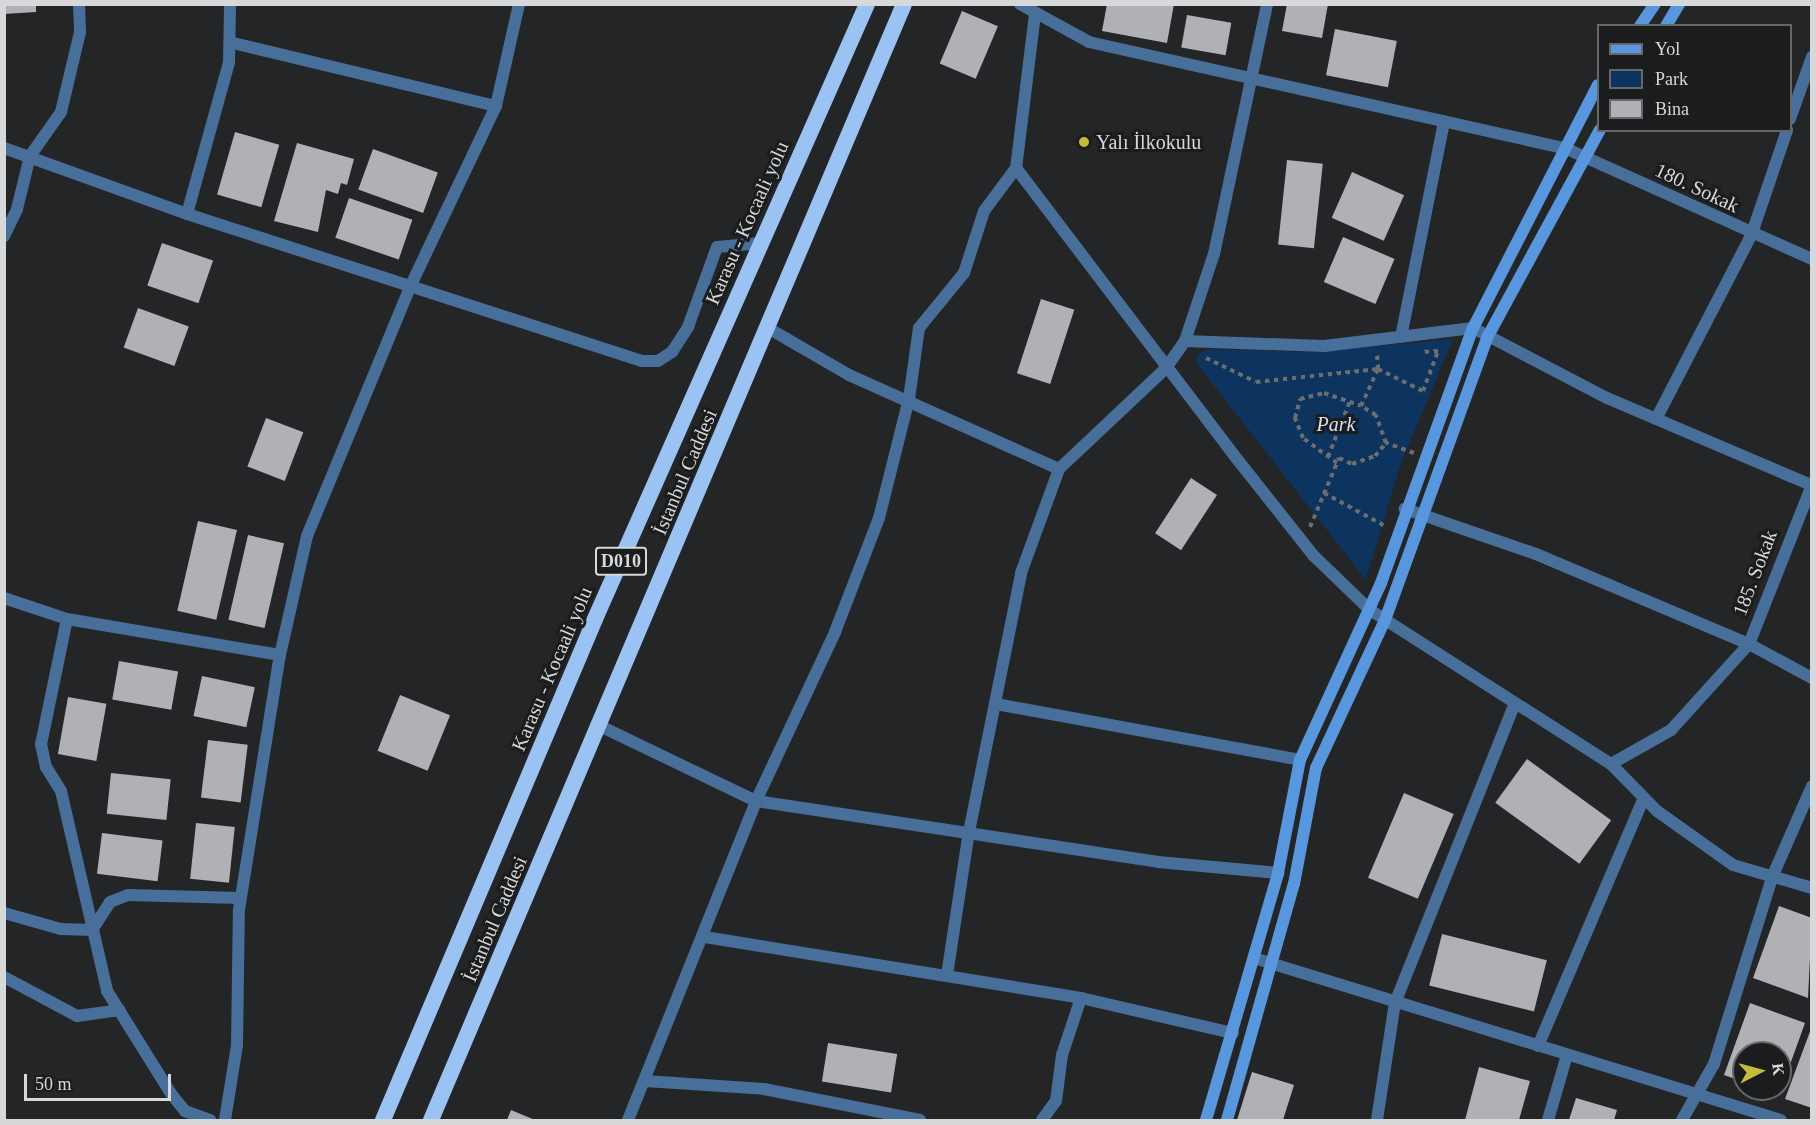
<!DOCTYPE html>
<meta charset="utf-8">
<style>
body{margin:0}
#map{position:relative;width:1816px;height:1125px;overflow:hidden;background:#242527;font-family:Georgia,serif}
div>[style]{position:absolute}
.green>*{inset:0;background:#0c345e}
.building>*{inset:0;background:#afb1b4;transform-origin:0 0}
.path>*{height:4px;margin-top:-2px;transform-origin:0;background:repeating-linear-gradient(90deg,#6c6d6f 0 4.5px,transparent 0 9px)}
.minor>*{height:12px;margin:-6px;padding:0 6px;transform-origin:6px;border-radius:6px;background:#486e9a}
.secondary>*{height:12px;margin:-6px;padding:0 6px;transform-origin:6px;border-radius:6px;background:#5896de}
.trunk>*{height:16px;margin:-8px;padding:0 8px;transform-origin:8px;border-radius:8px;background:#9ac3f4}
.dots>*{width:16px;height:16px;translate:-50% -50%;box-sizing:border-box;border:3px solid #1a1c1e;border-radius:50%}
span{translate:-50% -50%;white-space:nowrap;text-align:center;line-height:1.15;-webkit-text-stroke:6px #1a1c1e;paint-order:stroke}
.shield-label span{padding:2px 4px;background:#1a1c1e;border:2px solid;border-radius:4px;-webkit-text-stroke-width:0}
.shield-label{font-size:18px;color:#d7d8da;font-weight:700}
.poi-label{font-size:20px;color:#d7d8da}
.left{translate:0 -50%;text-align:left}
.street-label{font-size:20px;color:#d7d8da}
.park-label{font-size:20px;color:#d1e0f3;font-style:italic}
.frame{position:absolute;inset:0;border:6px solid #d7d8da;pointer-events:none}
.legend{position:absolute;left:1597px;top:24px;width:195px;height:108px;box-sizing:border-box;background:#1a1c1e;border:2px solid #666769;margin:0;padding:8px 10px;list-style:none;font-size:18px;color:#d7d8da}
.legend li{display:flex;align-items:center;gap:12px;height:30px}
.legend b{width:30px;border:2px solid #666769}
.north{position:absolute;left:1732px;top:1041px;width:60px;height:60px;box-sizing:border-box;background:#1a1c1e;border:2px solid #666769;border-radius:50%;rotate:84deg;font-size:16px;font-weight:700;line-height:24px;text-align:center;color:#d7d8da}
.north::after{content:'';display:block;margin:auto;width:21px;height:27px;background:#c8bb3b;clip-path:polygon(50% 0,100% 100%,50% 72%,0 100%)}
.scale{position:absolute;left:24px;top:1074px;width:147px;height:27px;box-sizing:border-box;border:3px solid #d7d8da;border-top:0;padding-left:8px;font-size:18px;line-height:21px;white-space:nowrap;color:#d7d8da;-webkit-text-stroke:4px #1a1c1e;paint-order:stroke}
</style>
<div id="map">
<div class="green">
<i style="clip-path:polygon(1453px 339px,1400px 466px,1366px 580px,1197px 364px,1197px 355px,1208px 349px,1314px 352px)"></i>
</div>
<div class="building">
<i style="clip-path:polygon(4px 4px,36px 4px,36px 12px,4px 14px)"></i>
<i style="clip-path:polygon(1107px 4px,1174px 4px,1167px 43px,1102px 31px)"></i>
<i style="clip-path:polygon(1287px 4px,1328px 4px,1322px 38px,1282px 31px)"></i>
<i style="left:962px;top:11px;width:39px;height:57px;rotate:23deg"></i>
<i style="left:1187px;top:15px;width:45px;height:33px;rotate:10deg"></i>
<i style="left:1335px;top:29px;width:63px;height:47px;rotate:11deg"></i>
<i style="left:235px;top:132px;width:46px;height:65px;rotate:16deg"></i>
<i style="clip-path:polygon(297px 143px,354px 159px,347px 185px,341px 183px,338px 194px,326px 190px,318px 232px,274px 221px)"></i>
<i style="left:373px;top:149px;width:69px;height:43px;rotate:20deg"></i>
<i style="left:1287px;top:160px;width:36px;height:85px;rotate:6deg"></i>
<i style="left:1352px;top:172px;width:57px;height:50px;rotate:24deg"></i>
<i style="left:349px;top:198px;width:67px;height:42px;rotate:19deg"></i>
<i style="left:1343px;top:237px;width:56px;height:49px;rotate:23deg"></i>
<i style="left:162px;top:243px;width:54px;height:45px;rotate:19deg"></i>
<i style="left:1041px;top:299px;width:35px;height:78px;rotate:18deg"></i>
<i style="left:138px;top:308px;width:54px;height:42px;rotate:20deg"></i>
<i style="left:266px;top:418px;width:40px;height:52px;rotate:21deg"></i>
<i style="left:1191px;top:478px;width:31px;height:66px;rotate:33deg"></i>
<i style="left:198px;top:521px;width:40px;height:92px;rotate:13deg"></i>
<i style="left:248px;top:535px;width:37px;height:87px;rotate:13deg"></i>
<i style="left:119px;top:661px;width:60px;height:39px;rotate:10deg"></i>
<i style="left:202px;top:676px;width:54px;height:41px;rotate:12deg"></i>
<i style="left:400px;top:695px;width:54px;height:60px;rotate:22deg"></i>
<i style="left:68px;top:697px;width:39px;height:58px;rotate:10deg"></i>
<i style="left:208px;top:740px;width:40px;height:58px;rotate:7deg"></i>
<i style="left:1527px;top:759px;width:104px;height:54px;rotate:36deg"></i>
<i style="left:111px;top:773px;width:60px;height:41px;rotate:6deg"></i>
<i style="left:1404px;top:793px;width:54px;height:92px;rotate:23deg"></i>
<i style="left:196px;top:823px;width:39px;height:56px;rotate:6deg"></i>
<i style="left:102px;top:833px;width:61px;height:41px;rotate:7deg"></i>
<i style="clip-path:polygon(1779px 906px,1812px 918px,1808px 998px,1753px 978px)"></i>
<i style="left:1442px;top:934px;width:108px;height:53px;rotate:14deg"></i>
<i style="clip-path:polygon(1750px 1003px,1805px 1023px,1779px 1095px,1763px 1089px,1780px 1089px,1780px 1053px,1744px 1053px,1744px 1082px,1724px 1075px)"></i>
<i style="clip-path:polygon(1812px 1026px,1812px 1108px,1785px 1099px)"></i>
<i style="left:828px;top:1043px;width:70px;height:39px;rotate:9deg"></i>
<i style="clip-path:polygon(1479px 1067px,1530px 1081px,1519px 1120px,1465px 1120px)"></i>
<i style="clip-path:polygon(1252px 1072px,1294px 1085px,1283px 1120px,1237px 1120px)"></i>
<i style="clip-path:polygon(1576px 1098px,1617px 1110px,1614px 1120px,1569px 1120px)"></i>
<i style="clip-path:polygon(511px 1110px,535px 1120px,507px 1120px)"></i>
</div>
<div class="path">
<i style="left:1206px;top:358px;width:55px;rotate:25.6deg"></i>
<i style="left:1256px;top:382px;width:123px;rotate:-6.1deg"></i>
<i style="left:1378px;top:369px;width:16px;rotate:-94deg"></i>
<i style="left:1414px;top:453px;width:30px;rotate:-160deg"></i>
<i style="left:1386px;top:443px;width:30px;rotate:-110deg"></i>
<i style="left:1376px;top:415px;width:17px;rotate:-149deg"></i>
<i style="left:1361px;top:406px;width:41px;rotate:-65.3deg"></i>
<i style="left:1378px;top:369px;width:50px;rotate:26.1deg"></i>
<i style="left:1423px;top:391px;width:43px;rotate:-69.4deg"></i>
<i style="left:1438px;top:351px;width:16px;rotate:176deg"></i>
<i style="left:1328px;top:457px;width:60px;rotate:-68.6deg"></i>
<i style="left:1337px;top:463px;width:42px;rotate:-143.7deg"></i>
<i style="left:1303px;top:438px;width:22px;rotate:-112deg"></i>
<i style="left:1295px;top:418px;width:20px;rotate:-75deg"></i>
<i style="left:1300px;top:399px;width:25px;rotate:-14deg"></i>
<i style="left:1324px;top:393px;width:39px;rotate:19deg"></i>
<i style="left:1324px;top:493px;width:72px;rotate:28.4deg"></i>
<i style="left:1310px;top:527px;width:75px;rotate:-67.2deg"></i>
<i style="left:1339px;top:458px;width:14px;rotate:25deg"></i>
<i style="left:1352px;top:464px;width:24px;rotate:-19deg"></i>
<i style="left:1375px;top:456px;width:17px;rotate:-50deg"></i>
</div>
<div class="minor">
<i style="left:1020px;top:4px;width:79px;rotate:28.8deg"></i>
<i style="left:1089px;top:42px;width:490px;rotate:12.6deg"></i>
<i style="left:1567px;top:149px;width:269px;rotate:24.2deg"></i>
<i style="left:1035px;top:14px;width:155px;rotate:97deg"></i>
<i style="left:1016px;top:168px;width:365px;rotate:52.8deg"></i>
<i style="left:1237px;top:459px;width:124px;rotate:51.6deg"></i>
<i style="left:1314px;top:556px;width:78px;rotate:44deg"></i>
<i style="left:1370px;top:610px;width:286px;rotate:32.6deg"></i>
<i style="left:1611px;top:764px;width:69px;rotate:-29.5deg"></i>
<i style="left:1671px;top:730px;width:116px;rotate:-47.8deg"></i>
<i style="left:1749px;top:644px;width:231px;rotate:-157.1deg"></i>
<i style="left:1536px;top:554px;width:139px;rotate:-161deg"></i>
<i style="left:233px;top:43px;width:270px;rotate:13.5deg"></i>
<i style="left:1790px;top:119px;width:66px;rotate:-70.5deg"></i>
<i style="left:4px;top:148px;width:195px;rotate:19.8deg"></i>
<i style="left:187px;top:214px;width:478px;rotate:17.9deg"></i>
<i style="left:642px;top:361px;width:16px"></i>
<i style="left:658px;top:361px;width:17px;rotate:-33deg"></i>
<i style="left:672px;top:352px;width:30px;rotate:-57deg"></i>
<i style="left:688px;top:327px;width:85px;rotate:-70.1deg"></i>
<i style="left:717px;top:247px;width:44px;rotate:-5.2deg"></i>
<i style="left:187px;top:214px;width:157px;rotate:-74.5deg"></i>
<i style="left:229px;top:63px;width:59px;rotate:-89deg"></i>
<i style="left:4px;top:236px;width:30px;rotate:-64deg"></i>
<i style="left:17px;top:209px;width:55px;rotate:-76.2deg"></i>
<i style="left:30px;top:156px;width:54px;rotate:-54.8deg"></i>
<i style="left:61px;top:112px;width:82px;rotate:-76.6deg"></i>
<i style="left:80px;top:32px;width:28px;rotate:-92deg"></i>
<i style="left:768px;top:328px;width:94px;rotate:30.1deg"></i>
<i style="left:849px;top:375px;width:230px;rotate:24.1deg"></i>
<i style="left:1401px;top:337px;width:220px;rotate:-78.7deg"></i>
<i style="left:1185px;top:341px;width:139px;rotate:2.1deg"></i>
<i style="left:1324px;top:346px;width:150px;rotate:-6.9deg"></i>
<i style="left:1473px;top:328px;width:151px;rotate:27.6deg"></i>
<i style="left:1607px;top:398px;width:222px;rotate:23.1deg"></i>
<i style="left:1656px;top:419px;width:206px;rotate:-62.6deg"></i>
<i style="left:1751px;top:236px;width:112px;rotate:-71.2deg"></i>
<i style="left:1812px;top:485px;width:171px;rotate:111.6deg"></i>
<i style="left:1749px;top:644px;width:72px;rotate:28.4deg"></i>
<i style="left:4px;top:598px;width:66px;rotate:18.4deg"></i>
<i style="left:67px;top:619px;width:216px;rotate:9.6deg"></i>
<i style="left:67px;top:619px;width:128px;rotate:101.7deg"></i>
<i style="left:41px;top:744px;width:24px;rotate:78deg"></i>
<i style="left:46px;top:767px;width:28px;rotate:58deg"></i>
<i style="left:61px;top:791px;width:205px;rotate:77deg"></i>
<i style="left:107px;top:991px;width:123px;rotate:58deg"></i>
<i style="left:172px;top:1095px;width:21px;rotate:51deg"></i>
<i style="left:185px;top:1111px;width:27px;rotate:20deg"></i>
<i style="left:996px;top:704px;width:309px;rotate:10.4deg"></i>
<i style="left:600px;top:726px;width:173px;rotate:25.7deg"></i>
<i style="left:756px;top:801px;width:407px;rotate:8.6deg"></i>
<i style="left:1158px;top:862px;width:121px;rotate:5.2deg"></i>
<i style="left:1611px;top:764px;width:66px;rotate:45.6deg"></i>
<i style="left:1657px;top:811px;width:93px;rotate:35.4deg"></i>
<i style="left:1733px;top:865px;width:82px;rotate:16.2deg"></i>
<i style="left:4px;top:913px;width:59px;rotate:15.7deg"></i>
<i style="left:61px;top:929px;width:31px;rotate:2deg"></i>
<i style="left:92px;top:930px;width:33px;rotate:-57deg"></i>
<i style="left:110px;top:902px;width:19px;rotate:-21deg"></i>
<i style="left:128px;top:895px;width:112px;rotate:1.5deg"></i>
<i style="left:705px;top:937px;width:381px;rotate:9.2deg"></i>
<i style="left:1081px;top:998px;width:156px;rotate:13deg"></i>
<i style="left:1254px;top:958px;width:551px;rotate:17.09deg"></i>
<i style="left:947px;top:975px;width:145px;rotate:-81.3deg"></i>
<i style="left:969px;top:832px;width:264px;rotate:-78.6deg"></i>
<i style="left:1021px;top:573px;width:111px;rotate:-69.9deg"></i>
<i style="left:1059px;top:469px;width:147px;rotate:-43.3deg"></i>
<i style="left:1166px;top:368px;width:33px;rotate:-55deg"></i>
<i style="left:1185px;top:341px;width:92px;rotate:-71.6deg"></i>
<i style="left:1214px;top:254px;width:256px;rotate:-78deg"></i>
<i style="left:4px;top:977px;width:83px;rotate:28.1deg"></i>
<i style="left:77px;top:1016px;width:43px;rotate:-7.9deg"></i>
<i style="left:1538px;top:1046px;width:270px;rotate:-66.9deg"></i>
<i style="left:645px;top:1081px;width:119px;rotate:3.8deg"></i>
<i style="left:764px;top:1089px;width:159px;rotate:11.2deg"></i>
<i style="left:225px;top:1120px;width:76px;rotate:-80.9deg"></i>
<i style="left:237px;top:1045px;width:135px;rotate:-89.2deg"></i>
<i style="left:239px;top:910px;width:258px;rotate:-80.9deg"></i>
<i style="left:280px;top:655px;width:122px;rotate:-77.2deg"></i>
<i style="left:307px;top:536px;width:269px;rotate:-67.5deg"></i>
<i style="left:410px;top:287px;width:200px;rotate:-64.6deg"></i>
<i style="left:496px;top:106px;width:105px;rotate:-77.3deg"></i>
<i style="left:628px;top:1120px;width:344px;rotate:-68.1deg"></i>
<i style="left:756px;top:801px;width:187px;rotate:-64.9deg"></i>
<i style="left:835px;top:632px;width:122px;rotate:-68.9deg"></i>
<i style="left:879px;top:518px;width:123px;rotate:-75.9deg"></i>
<i style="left:909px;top:399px;width:72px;rotate:-82deg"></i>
<i style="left:919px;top:328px;width:71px;rotate:-50.7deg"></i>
<i style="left:964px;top:273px;width:65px;rotate:-72.1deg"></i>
<i style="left:984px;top:211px;width:54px;rotate:-53.3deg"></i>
<i style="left:1042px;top:1120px;width:24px;rotate:-54deg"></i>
<i style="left:1056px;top:1101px;width:46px;rotate:-82.6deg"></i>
<i style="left:1062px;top:1055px;width:60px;rotate:-71.6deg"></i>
<i style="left:1377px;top:1120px;width:118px;rotate:-81.3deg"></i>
<i style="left:1395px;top:1003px;width:323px;rotate:-68.2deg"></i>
<i style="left:1548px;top:1120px;width:68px;rotate:-73.7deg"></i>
<i style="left:1682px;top:1120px;width:64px;rotate:-60.3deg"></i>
<i style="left:1714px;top:1064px;width:198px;rotate:-72.7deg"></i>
<i style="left:1773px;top:875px;width:97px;rotate:-66.3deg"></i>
</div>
<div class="secondary">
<i style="left:1640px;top:26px;width:27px;rotate:-56deg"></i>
<i style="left:1666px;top:26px;width:26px;rotate:-59deg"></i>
<i style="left:1206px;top:1120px;width:257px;rotate:-73.7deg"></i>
<i style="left:1278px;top:873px;width:115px;rotate:-79deg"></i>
<i style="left:1300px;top:760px;width:195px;rotate:-65.4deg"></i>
<i style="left:1381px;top:583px;width:271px;rotate:-70.2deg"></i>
<i style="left:1473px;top:328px;width:273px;rotate:-62.8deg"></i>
<i style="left:1227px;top:1120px;width:245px;rotate:-74.2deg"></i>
<i style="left:1294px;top:884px;width:118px;rotate:-79.3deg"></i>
<i style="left:1316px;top:768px;width:163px;rotate:-65deg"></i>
<i style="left:1385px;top:620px;width:302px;rotate:-70.1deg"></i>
<i style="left:1488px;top:336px;width:234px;rotate:-61.5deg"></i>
</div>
<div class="trunk">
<i style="left:383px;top:1120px;width:544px;rotate:-67.06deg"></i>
<i style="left:595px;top:619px;width:672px;rotate:-66.14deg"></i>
<i style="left:431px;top:1120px;width:1212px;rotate:-67.03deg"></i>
</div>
<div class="dots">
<i style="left:1084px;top:142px;background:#c8bb3b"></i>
</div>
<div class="shield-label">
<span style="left:621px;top:561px">D010</span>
</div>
<div class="poi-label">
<span class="left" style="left:1096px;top:142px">Yalı İlkokulu</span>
</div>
<div class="street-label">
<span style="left:1697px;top:188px;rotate:25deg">180. Sokak</span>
<span style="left:747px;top:223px;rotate:-66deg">Karasu - Kocaali yolu</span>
<span style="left:685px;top:472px;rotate:-67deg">İstanbul Caddesi</span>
<span style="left:1755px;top:573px;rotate:-69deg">185. Sokak</span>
<span style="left:552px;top:669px;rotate:-67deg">Karasu - Kocaali yolu</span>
<span style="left:495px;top:919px;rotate:-67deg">İstanbul Caddesi</span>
</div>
<div class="park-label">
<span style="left:1336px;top:424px">Park</span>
</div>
<div class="frame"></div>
<ul class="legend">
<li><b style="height:8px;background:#5896de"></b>Yol</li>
<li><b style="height:16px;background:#0c345e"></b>Park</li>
<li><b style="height:16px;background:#afb1b4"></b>Bina</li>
</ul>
<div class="north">K</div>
<div class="scale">50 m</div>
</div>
